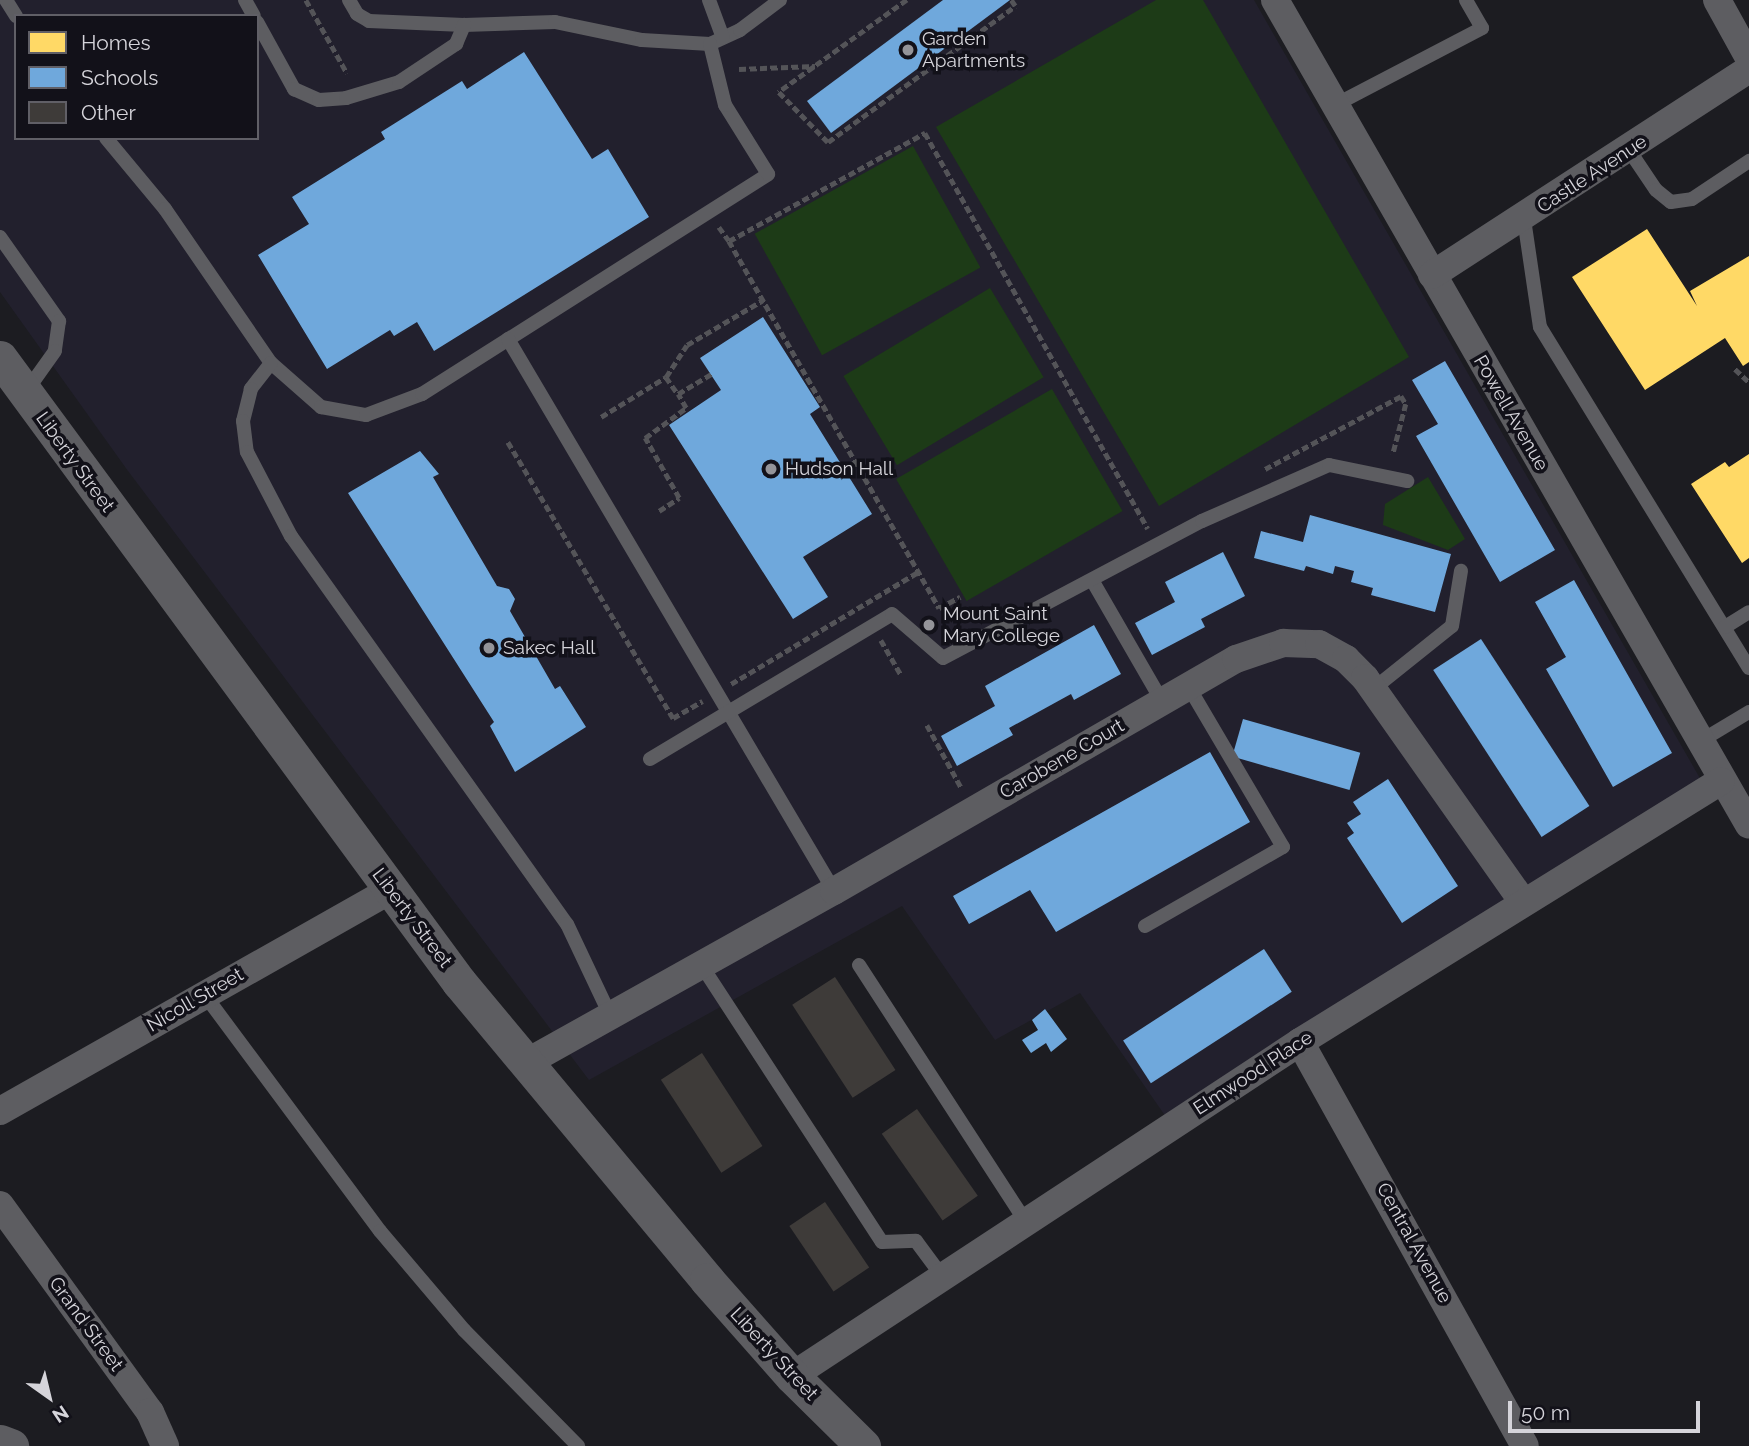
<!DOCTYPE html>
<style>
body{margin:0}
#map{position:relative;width:1749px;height:1446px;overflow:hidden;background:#1c1c21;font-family:Raleway,sans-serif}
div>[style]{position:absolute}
.built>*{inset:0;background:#22202d}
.green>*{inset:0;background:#1d3b17;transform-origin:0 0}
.homes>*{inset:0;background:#ffd966}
.schools>*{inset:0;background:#6fa8dc;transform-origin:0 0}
.building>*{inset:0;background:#3e3b39;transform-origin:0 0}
.path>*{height:4.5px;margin-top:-2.25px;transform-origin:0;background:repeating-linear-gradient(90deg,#545458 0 7px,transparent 0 10.5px)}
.service>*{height:14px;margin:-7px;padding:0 7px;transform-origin:7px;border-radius:7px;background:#5d5d61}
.minor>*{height:28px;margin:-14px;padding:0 14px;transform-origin:14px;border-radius:14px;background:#5d5d61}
.tertiary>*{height:35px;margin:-17.5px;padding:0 17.5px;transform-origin:17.5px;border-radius:17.5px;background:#5d5d61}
.dots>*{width:19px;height:19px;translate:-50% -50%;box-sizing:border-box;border:4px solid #121119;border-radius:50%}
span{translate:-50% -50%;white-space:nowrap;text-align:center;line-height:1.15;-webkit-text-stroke:7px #121119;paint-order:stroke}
.poi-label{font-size:19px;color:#d5d4da}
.left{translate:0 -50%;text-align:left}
.street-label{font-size:19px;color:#d5d4da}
.legend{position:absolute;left:14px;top:14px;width:245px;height:126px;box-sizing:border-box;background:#121119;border:2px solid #605f66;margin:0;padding:9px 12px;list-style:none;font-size:21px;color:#d5d4da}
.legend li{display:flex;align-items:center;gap:14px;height:35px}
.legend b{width:35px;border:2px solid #605f66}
.north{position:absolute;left:14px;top:1362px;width:70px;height:70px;-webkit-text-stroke:5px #121119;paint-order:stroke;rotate:146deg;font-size:19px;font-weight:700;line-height:28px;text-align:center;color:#d5d4da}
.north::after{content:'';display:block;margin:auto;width:24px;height:32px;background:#d5d4da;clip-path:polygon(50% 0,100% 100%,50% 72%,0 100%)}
.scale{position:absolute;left:1508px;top:1401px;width:192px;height:32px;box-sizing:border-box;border:4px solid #d5d4da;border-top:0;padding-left:9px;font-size:21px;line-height:24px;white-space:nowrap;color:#d5d4da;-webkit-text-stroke:5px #121119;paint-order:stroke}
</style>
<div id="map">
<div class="built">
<i style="clip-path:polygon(evenodd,0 0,1254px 0,1701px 780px,1166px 1117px,1080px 993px,995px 1040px,902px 906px,589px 1080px,128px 471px,0 292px,0 0,16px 16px,257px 16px,257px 138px,16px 138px,16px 16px)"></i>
</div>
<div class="green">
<i style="clip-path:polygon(1156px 0,1203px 0,1409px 357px,1159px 506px,936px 127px)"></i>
<i style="left:913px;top:146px;width:139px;height:181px;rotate:61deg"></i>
<i style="left:990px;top:288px;width:104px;height:171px;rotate:59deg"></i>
<i style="left:1052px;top:389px;width:141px;height:180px;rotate:60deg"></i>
<i style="clip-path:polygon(1428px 477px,1465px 539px,1448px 550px,1383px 525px,1385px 504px)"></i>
</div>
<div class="homes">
<i style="clip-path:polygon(1647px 229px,1697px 306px,1690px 291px,1749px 256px,1749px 362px,1743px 366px,1725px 338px,1645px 390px,1572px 277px)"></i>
<i style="clip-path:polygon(1749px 454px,1749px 558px,1742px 563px,1691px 484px,1725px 462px,1729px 467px)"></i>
</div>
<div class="schools">
<i style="clip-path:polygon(943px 0,1010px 0,831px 133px,807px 101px)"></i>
<i style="clip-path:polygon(524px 52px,592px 159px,608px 149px,649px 217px,434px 351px,417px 322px,394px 336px,390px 330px,327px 369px,258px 255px,309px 224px,292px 197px,385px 139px,381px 132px,462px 81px,467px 89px)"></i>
<i style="clip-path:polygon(763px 317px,820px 407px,810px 414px,872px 514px,803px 557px,828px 597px,793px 619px,669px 425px,721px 390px,700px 358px)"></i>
<i style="clip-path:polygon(1445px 361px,1555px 550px,1500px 582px,1416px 436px,1438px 424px,1412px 380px)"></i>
<i style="clip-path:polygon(420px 451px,439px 474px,433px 477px,497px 586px,509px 589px,515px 599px,510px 611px,555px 689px,560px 686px,586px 727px,515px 772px,490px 726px,494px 722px,348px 493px)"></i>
<i style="clip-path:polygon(1310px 515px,1451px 554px,1435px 612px,1371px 595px,1373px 588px,1351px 582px,1354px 571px,1335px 566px,1333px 574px,1306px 566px,1304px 571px,1254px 558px,1261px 531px,1303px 542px)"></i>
<i style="clip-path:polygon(1223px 552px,1245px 596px,1201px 619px,1205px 627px,1152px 655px,1135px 623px,1175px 602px,1165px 582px)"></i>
<i style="clip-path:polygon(1574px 580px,1672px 753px,1613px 787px,1546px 669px,1566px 657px,1535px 602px)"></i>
<i style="clip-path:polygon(1094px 625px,1121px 674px,1074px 700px,1071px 694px,1009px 728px,1013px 735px,957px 766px,941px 736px,995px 706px,985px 686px)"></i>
<i style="left:1481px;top:639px;width:199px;height:57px;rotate:57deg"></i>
<i style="left:1243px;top:719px;width:122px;height:39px;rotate:16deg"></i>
<i style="clip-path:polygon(1210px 752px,1250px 822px,1056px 932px,1030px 890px,969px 924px,953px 896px)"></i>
<i style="clip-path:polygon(1388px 779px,1458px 886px,1402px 923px,1347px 838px,1354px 833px,1347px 823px,1361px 814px,1353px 802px)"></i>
<i style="left:1264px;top:949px;width:51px;height:168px;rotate:57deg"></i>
<i style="clip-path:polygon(1045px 1009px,1067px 1039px,1051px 1052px,1046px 1043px,1031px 1053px,1022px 1040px,1038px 1030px,1032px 1020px)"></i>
</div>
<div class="building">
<i style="left:835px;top:977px;width:111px;height:51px;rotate:57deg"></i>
<i style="left:702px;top:1053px;width:111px;height:49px;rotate:57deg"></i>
<i style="left:917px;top:1109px;width:106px;height:43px;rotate:55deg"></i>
<i style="left:825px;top:1202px;width:79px;height:43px;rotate:56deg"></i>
</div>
<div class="path">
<i style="left:306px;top:0;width:84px;rotate:60.7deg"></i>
<i style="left:907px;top:0;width:158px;rotate:144.3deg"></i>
<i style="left:779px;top:92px;width:70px;rotate:45.6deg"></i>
<i style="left:828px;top:142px;width:231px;rotate:-36deg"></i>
<i style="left:1015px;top:6px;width:7px;rotate:-124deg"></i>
<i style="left:739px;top:69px;width:76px;rotate:-2.3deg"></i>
<i style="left:719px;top:227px;width:17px;rotate:54deg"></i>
<i style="left:729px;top:241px;width:224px;rotate:-28.9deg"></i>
<i style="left:925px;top:133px;width:454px;rotate:60.6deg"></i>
<i style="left:729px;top:241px;width:423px;rotate:60.2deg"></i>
<i style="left:939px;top:608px;width:24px;rotate:-28deg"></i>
<i style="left:1735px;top:369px;width:19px;rotate:43deg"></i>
<i style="left:666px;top:377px;width:21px;rotate:55deg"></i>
<i style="left:601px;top:417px;width:76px;rotate:-31.6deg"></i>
<i style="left:666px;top:377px;width:38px;rotate:-57deg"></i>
<i style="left:687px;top:345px;width:88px;rotate:-30.6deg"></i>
<i style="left:508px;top:442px;width:322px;rotate:59.1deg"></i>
<i style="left:673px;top:718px;width:34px;rotate:-30deg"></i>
<i style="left:1265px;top:469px;width:154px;rotate:-28.2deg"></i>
<i style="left:1401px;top:396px;width:9px;rotate:58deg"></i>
<i style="left:1406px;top:404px;width:52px;rotate:104.6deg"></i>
<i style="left:659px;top:511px;width:24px;rotate:-33deg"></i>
<i style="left:679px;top:498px;width:69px;rotate:-119.5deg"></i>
<i style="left:645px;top:438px;width:51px;rotate:-36.2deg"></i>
<i style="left:686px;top:408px;width:16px;rotate:-120deg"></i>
<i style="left:678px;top:394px;width:39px;rotate:-31deg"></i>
<i style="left:881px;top:640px;width:39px;rotate:60deg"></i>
<i style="left:731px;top:684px;width:218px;rotate:-30.9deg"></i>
<i style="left:927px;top:725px;width:73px;rotate:61.3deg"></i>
</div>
<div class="service">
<i style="left:6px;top:0;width:19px;rotate:58deg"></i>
<i style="left:245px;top:0;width:18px;rotate:61deg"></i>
<i style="left:349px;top:0;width:16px;rotate:60deg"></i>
<i style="left:357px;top:14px;width:14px;rotate:30deg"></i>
<i style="left:369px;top:21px;width:95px;rotate:2.4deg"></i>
<i style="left:464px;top:25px;width:91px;rotate:-1.9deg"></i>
<i style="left:555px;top:22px;width:89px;rotate:11.7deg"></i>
<i style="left:642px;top:40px;width:68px;rotate:3.4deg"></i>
<i style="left:710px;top:44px;width:33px;rotate:-25deg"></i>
<i style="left:740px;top:30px;width:50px;rotate:-36.9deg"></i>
<i style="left:709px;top:0;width:40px;rotate:69.8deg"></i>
<i style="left:257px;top:22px;width:77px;rotate:61.1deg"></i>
<i style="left:294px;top:89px;width:27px;rotate:24deg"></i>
<i style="left:319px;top:100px;width:27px;rotate:-4deg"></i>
<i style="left:346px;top:98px;width:55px;rotate:-16.8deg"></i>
<i style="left:399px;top:82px;width:69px;rotate:-33.7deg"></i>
<i style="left:456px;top:44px;width:21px;rotate:-67deg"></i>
<i style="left:1335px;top:105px;width:166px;rotate:-27.6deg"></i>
<i style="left:1482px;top:28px;width:32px;rotate:-120deg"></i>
<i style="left:106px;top:138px;width:92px;rotate:50.3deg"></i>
<i style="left:165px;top:209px;width:187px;rotate:55.5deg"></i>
<i style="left:271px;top:363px;width:67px;rotate:41.3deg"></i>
<i style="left:321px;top:407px;width:46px;rotate:10.1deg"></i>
<i style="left:366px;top:415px;width:60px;rotate:-20.6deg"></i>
<i style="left:422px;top:394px;width:410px;rotate:-32.4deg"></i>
<i style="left:768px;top:174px;width:81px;rotate:-121.9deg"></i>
<i style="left:725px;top:105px;width:63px;rotate:-103.8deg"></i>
<i style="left:1629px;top:150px;width:48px;rotate:56deg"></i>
<i style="left:1656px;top:190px;width:19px;rotate:39deg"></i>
<i style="left:1671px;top:202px;width:21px;rotate:-8deg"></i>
<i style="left:1692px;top:199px;width:69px;rotate:-33.7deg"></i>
<i style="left:1524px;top:219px;width:109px;rotate:81.6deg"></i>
<i style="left:1540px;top:327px;width:400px;rotate:58.5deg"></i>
<i style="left:0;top:237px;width:103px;rotate:54.9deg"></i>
<i style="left:59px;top:321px;width:30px;rotate:98deg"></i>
<i style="left:55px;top:351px;width:52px;rotate:125.5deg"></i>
<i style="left:508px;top:339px;width:641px;rotate:59.43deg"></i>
<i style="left:271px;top:363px;width:33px;rotate:128deg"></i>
<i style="left:251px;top:389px;width:33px;rotate:104deg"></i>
<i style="left:243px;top:421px;width:31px;rotate:83deg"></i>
<i style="left:247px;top:452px;width:95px;rotate:62.4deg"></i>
<i style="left:291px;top:536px;width:476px;rotate:54.6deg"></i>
<i style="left:567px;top:924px;width:101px;rotate:64.7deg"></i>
<i style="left:1092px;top:580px;width:140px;rotate:60deg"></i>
<i style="left:1725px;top:627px;width:28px;rotate:-32deg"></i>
<i style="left:1372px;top:690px;width:102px;rotate:-38.7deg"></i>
<i style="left:1452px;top:626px;width:56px;rotate:-80.7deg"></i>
<i style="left:1699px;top:742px;width:58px;rotate:-31deg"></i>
<i style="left:650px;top:759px;width:282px;rotate:-30.9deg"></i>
<i style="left:892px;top:614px;width:67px;rotate:40.8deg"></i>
<i style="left:943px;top:658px;width:293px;rotate:-27.9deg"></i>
<i style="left:1202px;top:521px;width:139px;rotate:-23.8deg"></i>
<i style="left:1329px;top:465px;width:80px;rotate:11.6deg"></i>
<i style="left:1145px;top:926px;width:159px;rotate:-29.8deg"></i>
<i style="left:1283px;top:847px;width:187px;rotate:-120.5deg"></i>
<i style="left:700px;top:963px;width:333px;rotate:56.9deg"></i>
<i style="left:882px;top:1242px;width:34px;rotate:-2deg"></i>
<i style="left:916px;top:1241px;width:44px;rotate:53.4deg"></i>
<i style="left:859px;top:965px;width:306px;rotate:57deg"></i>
<i style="left:204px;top:994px;width:295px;rotate:53.4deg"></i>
<i style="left:380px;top:1231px;width:130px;rotate:49.7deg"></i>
<i style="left:464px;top:1330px;width:163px;rotate:45.5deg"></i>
</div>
<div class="minor">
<i style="left:1275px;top:0;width:951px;rotate:60.12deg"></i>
<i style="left:1717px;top:0;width:66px;rotate:61.1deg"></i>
<i style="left:1432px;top:275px;width:378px;rotate:-33deg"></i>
<i style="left:1300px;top:1042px;width:462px;rotate:60.9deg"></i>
<i style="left:524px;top:1064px;width:355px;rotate:-29.2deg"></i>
<i style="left:834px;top:891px;width:464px;rotate:-30deg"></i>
<i style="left:1236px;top:659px;width:50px;rotate:-18.8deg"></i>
<i style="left:1283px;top:643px;width:36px;rotate:2deg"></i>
<i style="left:1319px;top:644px;width:31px;rotate:29deg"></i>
<i style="left:1346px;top:659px;width:27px;rotate:45deg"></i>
<i style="left:1365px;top:678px;width:274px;rotate:54.8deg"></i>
<i style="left:0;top:1111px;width:449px;rotate:-29.5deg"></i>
<i style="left:0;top:1205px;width:256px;rotate:54.1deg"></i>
<i style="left:150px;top:1412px;width:37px;rotate:66deg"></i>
<i style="left:792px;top:1376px;width:608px;rotate:-33.32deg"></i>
<i style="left:1300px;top:1042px;width:495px;rotate:-31.8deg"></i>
</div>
<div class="tertiary">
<i style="left:0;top:358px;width:775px;rotate:53.66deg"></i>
<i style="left:459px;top:982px;width:388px;rotate:50.2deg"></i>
<i style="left:707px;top:1280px;width:128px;rotate:48.5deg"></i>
<i style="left:792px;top:1376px;width:100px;rotate:44.6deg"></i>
<i style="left:0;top:1442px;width:12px;rotate:20deg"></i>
</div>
<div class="dots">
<i style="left:908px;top:50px;background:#949499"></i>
<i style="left:771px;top:469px;background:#949499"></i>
<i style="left:929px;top:625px;background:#949499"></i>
<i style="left:489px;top:648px;background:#949499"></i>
</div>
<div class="poi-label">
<span class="left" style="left:922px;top:50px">Garden<br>Apartments</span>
<span class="left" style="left:785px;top:469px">Hudson Hall</span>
<span class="left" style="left:943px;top:625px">Mount Saint<br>Mary College</span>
<span class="left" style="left:503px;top:648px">Sakec Hall</span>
</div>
<div class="street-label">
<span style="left:1592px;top:174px;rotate:-33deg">Castle Avenue</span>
<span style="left:1511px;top:413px;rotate:60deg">Powell Avenue</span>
<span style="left:75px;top:462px;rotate:54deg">Liberty Street</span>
<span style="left:1062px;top:759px;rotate:-30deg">Carobene Court</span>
<span style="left:412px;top:918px;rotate:53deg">Liberty Street</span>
<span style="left:195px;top:1000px;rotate:-30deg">Nicoll Street</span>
<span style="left:1253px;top:1073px;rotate:-33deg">Elmwood Place</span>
<span style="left:1414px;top:1243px;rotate:61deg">Central Avenue</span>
<span style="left:86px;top:1324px;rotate:54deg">Grand Street</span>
<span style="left:774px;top:1354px;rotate:47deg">Liberty Street</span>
</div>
<ul class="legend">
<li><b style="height:19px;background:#ffd966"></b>Homes</li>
<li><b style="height:19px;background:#6fa8dc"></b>Schools</li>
<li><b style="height:19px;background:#3e3b39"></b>Other</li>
</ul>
<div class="north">N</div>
<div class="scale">50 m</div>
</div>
